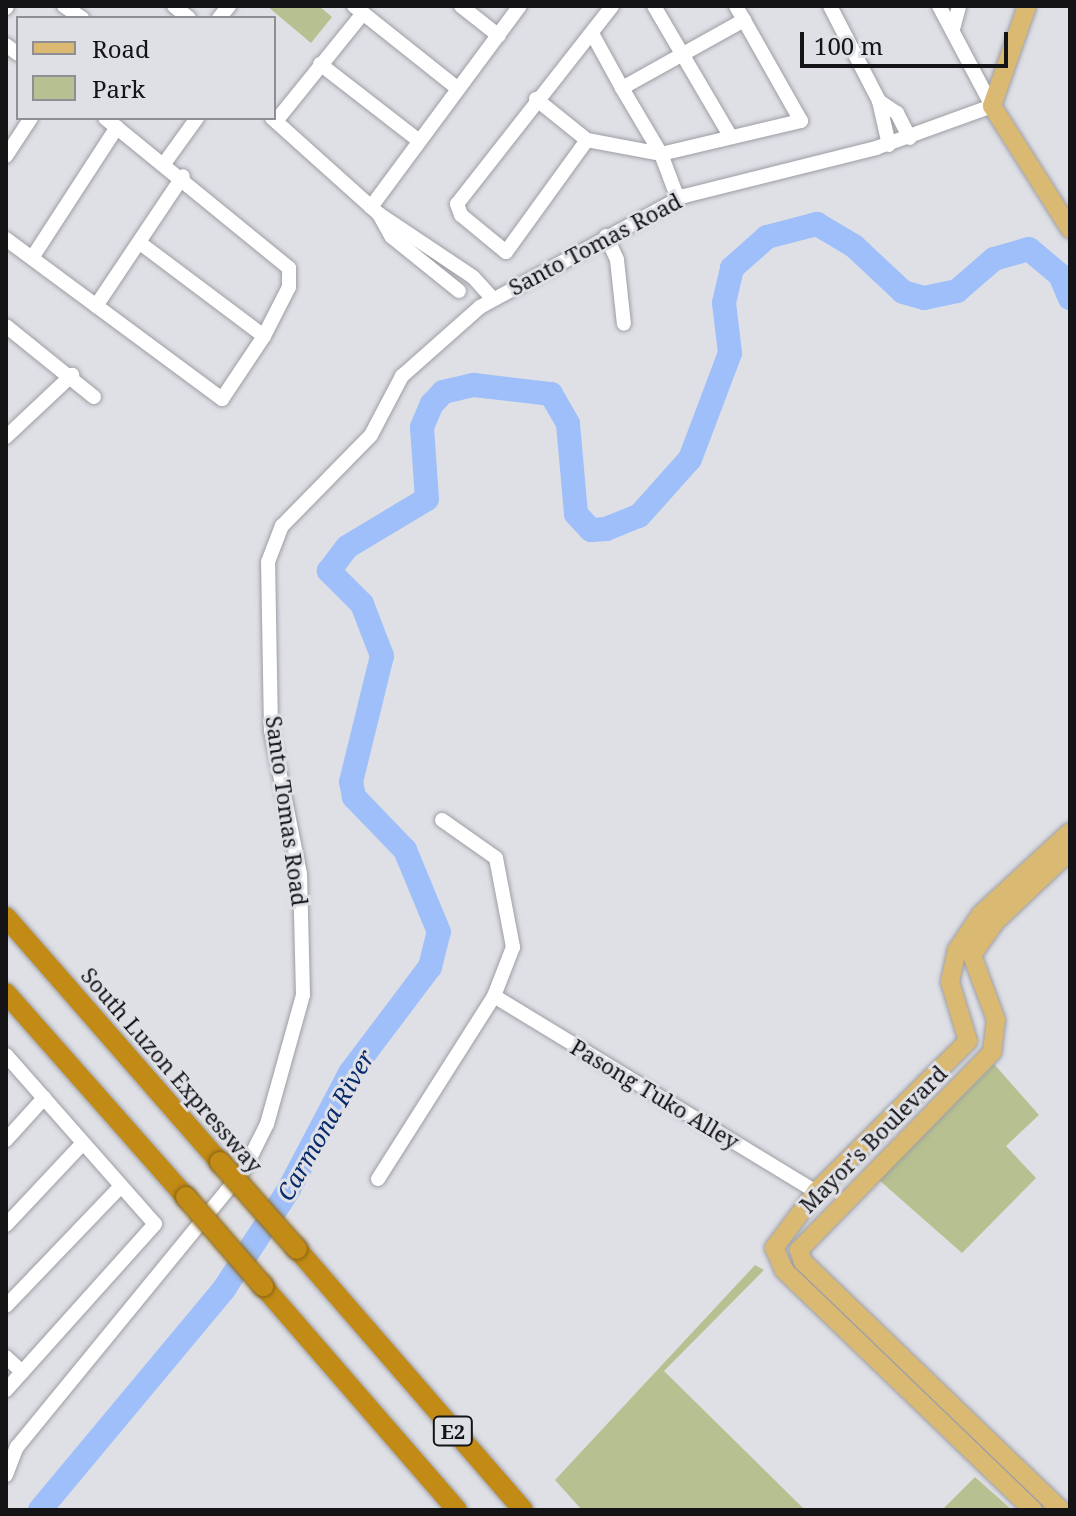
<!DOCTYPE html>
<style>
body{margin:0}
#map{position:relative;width:1076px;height:1516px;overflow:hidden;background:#dfe0e6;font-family:"Noto Serif",serif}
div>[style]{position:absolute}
.green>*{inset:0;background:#b6c090}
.river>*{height:24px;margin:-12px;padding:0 12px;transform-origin:12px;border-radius:12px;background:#9ebff9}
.roads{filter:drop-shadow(0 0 2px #9d9ea4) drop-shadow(0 0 2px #9d9ea4)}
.minor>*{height:14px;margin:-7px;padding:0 7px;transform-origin:7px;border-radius:7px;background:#fff}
.major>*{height:18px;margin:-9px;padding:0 9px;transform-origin:9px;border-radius:9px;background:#dab973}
.highway>*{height:20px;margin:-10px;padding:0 10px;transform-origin:10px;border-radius:10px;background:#c28b15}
.bridges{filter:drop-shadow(0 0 2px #856115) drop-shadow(0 0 2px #856115)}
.highway-bridge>*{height:20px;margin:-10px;padding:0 10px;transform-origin:10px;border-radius:10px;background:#c28b15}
span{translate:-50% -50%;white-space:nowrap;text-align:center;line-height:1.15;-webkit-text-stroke:6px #dfe0e6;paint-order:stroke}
.shield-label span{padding:2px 6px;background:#dfe0e6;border:2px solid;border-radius:6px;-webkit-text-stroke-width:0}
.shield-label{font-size:20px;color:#141416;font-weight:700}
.street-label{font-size:22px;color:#141416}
.water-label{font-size:24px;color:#092b6c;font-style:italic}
.frame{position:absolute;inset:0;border:8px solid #141416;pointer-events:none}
.legend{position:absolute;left:16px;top:16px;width:260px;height:104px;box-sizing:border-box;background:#dfe0e6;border:2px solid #8e8e93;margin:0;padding:10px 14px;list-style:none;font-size:24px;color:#141416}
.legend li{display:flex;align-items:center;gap:16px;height:40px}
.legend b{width:40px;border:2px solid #8e8e93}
.scale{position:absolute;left:800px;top:32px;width:208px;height:36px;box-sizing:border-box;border:4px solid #141416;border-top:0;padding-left:10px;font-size:24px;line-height:28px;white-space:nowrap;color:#141416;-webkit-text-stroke:6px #dfe0e6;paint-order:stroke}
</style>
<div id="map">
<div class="green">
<i style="clip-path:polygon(267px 6px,319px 6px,332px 17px,311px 43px)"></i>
<i style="clip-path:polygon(994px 1064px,1039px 1115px,1006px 1146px,1036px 1178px,962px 1253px,879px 1180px)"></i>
<i style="clip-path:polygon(755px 1265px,764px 1270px,664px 1371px,805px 1510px,582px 1510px,555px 1480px)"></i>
<i style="clip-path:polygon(975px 1477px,1012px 1510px,942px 1510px)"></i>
</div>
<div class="river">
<i style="left:40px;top:1510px;width:288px;rotate:-50.2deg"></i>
<i style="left:224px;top:1289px;width:117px;rotate:-56.9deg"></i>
<i style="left:288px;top:1191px;width:133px;rotate:-62.3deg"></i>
<i style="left:350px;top:1073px;width:133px;rotate:-53deg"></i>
<i style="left:430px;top:967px;width:36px;rotate:-76deg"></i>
<i style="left:439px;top:932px;width:89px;rotate:-112.5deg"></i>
<i style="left:405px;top:850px;width:74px;rotate:-133.9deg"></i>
<i style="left:354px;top:797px;width:15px;rotate:-101deg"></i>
<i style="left:351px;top:782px;width:130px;rotate:-76.2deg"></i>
<i style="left:382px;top:656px;width:56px;rotate:-111deg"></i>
<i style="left:362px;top:604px;width:47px;rotate:-135deg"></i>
<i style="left:329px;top:571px;width:30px;rotate:-53deg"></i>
<i style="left:347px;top:547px;width:93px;rotate:-31deg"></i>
<i style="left:427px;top:499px;width:72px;rotate:-94deg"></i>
<i style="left:422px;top:427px;width:25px;rotate:-67deg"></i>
<i style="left:432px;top:404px;width:16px;rotate:-47deg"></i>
<i style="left:443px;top:392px;width:32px;rotate:-13deg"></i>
<i style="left:474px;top:385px;width:78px;rotate:6.7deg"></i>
<i style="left:551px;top:394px;width:34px;rotate:60deg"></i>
<i style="left:568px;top:424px;width:90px;rotate:84.9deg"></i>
<i style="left:576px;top:514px;width:22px;rotate:47deg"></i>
<i style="left:591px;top:530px;width:15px;rotate:-4deg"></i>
<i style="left:606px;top:529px;width:35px;rotate:-22deg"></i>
<i style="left:639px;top:516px;width:76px;rotate:-48.2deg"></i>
<i style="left:690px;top:459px;width:113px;rotate:-69.3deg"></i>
<i style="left:730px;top:353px;width:50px;rotate:-96.8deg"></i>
<i style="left:724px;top:303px;width:36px;rotate:-77deg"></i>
<i style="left:732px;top:268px;width:47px;rotate:-41.5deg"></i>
<i style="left:767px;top:237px;width:52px;rotate:-14.6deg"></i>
<i style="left:817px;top:224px;width:43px;rotate:30.7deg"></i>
<i style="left:854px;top:246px;width:67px;rotate:43.2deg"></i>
<i style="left:903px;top:292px;width:22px;rotate:16deg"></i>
<i style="left:924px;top:298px;width:34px;rotate:-12deg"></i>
<i style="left:957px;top:291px;width:49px;rotate:-40.9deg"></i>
<i style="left:994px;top:259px;width:36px;rotate:-16deg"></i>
<i style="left:1029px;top:249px;width:40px;rotate:40deg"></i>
<i style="left:1060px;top:275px;width:25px;rotate:67deg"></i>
</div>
<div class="roads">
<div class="minor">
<i style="left:64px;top:6px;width:22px;rotate:34deg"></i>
<i style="left:174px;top:6px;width:19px;rotate:39deg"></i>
<i style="left:354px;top:6px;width:132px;rotate:38.5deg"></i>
<i style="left:461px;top:6px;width:48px;rotate:38.3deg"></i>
<i style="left:654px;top:6px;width:152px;rotate:59.6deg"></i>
<i style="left:830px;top:6px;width:107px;rotate:62.7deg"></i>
<i style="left:879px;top:101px;width:22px;rotate:34deg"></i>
<i style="left:897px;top:113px;width:28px;rotate:63deg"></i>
<i style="left:6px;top:8px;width:2px;rotate:-63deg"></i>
<i style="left:219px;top:18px;width:16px;rotate:-50deg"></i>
<i style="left:953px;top:29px;width:24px;rotate:-75deg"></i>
<i style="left:594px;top:37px;width:58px;rotate:61.2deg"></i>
<i style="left:6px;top:45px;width:15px;rotate:37deg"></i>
<i style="left:320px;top:64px;width:124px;rotate:37.8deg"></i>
<i style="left:536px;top:99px;width:65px;rotate:38.8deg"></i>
<i style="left:587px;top:140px;width:75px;rotate:10.7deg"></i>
<i style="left:879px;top:101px;width:45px;rotate:77.2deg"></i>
<i style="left:272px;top:118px;width:144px;rotate:41.9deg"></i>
<i style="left:379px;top:214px;width:26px;rotate:61deg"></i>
<i style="left:392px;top:237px;width:86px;rotate:38.9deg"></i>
<i style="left:276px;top:121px;width:139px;rotate:-51.1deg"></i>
<i style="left:587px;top:140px;width:138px;rotate:125.9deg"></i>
<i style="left:506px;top:252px;width:58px;rotate:-140.6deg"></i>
<i style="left:461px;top:215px;width:12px;rotate:-110deg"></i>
<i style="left:457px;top:204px;width:251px;rotate:-51.9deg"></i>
<i style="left:661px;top:154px;width:77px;rotate:-120.6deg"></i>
<i style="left:622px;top:88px;width:140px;rotate:-29.1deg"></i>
<i style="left:6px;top:156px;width:45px;rotate:-56.7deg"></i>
<i style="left:166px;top:161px;width:53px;rotate:-54.2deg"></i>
<i style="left:678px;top:199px;width:48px;rotate:-110.7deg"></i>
<i style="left:661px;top:154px;width:144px;rotate:-13.3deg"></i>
<i style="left:801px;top:121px;width:132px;rotate:-119.5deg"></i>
<i style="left:371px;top:207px;width:250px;rotate:-53.5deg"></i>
<i style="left:379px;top:214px;width:113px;rotate:33.8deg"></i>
<i style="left:606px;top:236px;width:26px;rotate:65deg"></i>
<i style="left:617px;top:260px;width:64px;rotate:83.8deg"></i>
<i style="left:6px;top:239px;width:269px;rotate:36.5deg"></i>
<i style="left:222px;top:399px;width:76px;rotate:-56.3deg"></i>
<i style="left:264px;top:336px;width:55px;rotate:-63deg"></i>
<i style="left:289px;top:287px;width:19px;rotate:-90deg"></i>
<i style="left:289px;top:268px;width:237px;rotate:-140.8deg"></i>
<i style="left:140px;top:243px;width:155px;rotate:36.9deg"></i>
<i style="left:32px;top:258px;width:156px;rotate:-57deg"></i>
<i style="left:474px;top:278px;width:28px;rotate:48deg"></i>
<i style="left:96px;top:306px;width:156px;rotate:-56.2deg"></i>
<i style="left:6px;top:326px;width:113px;rotate:38.9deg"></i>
<i style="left:6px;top:437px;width:91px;rotate:-43.2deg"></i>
<i style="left:442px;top:820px;width:66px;rotate:35.1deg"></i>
<i style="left:496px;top:858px;width:91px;rotate:79.2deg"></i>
<i style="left:513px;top:947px;width:53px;rotate:111.2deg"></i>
<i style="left:6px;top:1055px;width:225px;rotate:48.6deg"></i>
<i style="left:155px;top:1224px;width:223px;rotate:131.9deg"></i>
<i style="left:6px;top:1140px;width:57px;rotate:-47.9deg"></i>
<i style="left:378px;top:1179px;width:217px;rotate:-57.6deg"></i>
<i style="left:494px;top:996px;width:377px;rotate:31.3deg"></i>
<i style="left:6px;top:1225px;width:112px;rotate:-46.8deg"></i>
<i style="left:6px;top:1306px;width:166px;rotate:-46.2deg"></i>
<i style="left:6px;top:1357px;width:22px;rotate:43deg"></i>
<i style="left:6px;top:1475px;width:30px;rotate:-69deg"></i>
<i style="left:17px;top:1447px;width:360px;rotate:-50.7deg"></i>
<i style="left:245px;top:1168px;width:49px;rotate:-63.4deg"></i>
<i style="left:267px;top:1124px;width:134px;rotate:-74.4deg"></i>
<i style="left:303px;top:995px;width:121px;rotate:-91.4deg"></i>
<i style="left:300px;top:874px;width:147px;rotate:-101.4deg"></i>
<i style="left:271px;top:730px;width:168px;rotate:-91deg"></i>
<i style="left:268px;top:562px;width:39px;rotate:-69deg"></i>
<i style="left:282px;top:526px;width:127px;rotate:-45.6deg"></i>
<i style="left:371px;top:435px;width:67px;rotate:-62.3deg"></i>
<i style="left:402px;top:376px;width:104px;rotate:-41.5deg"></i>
<i style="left:480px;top:307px;width:232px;rotate:-28.6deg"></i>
<i style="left:684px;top:196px;width:198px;rotate:-14deg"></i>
<i style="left:876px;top:148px;width:123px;rotate:-19.9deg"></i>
<i style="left:992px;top:106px;width:113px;rotate:-117.9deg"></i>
</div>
<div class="major">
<i style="left:1027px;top:6px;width:106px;rotate:109.3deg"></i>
<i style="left:992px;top:106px;width:146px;rotate:57.6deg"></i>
<i style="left:1033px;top:1510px;width:346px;rotate:-136.1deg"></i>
<i style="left:784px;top:1270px;width:24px;rotate:-114deg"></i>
<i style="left:774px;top:1248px;width:70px;rotate:-53.1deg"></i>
<i style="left:816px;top:1192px;width:214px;rotate:-44.8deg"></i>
<i style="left:968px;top:1041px;width:62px;rotate:-107deg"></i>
<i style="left:950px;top:982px;width:33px;rotate:-78deg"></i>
<i style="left:957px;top:950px;width:43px;rotate:-56.3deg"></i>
<i style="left:981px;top:914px;width:121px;rotate:-42.7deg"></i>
<i style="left:1061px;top:1510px;width:358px;rotate:-136.1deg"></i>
<i style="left:803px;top:1262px;width:13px;rotate:-108deg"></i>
<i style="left:799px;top:1250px;width:277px;rotate:-45.7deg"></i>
<i style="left:992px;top:1052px;width:32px;rotate:-83deg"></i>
<i style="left:996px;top:1020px;width:69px;rotate:-110.3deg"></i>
<i style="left:972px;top:955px;width:39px;rotate:-55deg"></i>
<i style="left:994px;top:923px;width:105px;rotate:-43.5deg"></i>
</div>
<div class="highway">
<i style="left:6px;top:917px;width:325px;rotate:48.9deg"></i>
<i style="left:6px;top:993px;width:272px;rotate:48.6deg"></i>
<i style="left:297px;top:1249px;width:345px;rotate:49.1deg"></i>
<i style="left:263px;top:1286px;width:296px;rotate:49.1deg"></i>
</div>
</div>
<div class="bridges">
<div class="highway-bridge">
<i style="left:220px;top:1162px;width:116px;rotate:48.5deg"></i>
<i style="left:186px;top:1197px;width:118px;rotate:49.1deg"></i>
</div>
</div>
<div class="shield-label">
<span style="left:453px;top:1431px">E2</span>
</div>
<div class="street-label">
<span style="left:595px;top:244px;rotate:-28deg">Santo Tomas Road</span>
<span style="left:287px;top:811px;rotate:82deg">Santo Tomas Road</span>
<span style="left:172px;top:1070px;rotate:49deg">South Luzon Expressway</span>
<span style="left:655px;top:1094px;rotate:31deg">Pasong Tuko Alley</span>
<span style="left:873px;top:1139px;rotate:-45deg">Mayor's Boulevard</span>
</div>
<div class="water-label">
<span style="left:325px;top:1125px;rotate:-60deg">Carmona River</span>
</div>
<div class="frame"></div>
<ul class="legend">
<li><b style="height:10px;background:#dab973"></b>Road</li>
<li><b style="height:22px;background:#b6c090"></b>Park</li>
</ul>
<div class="scale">100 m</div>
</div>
